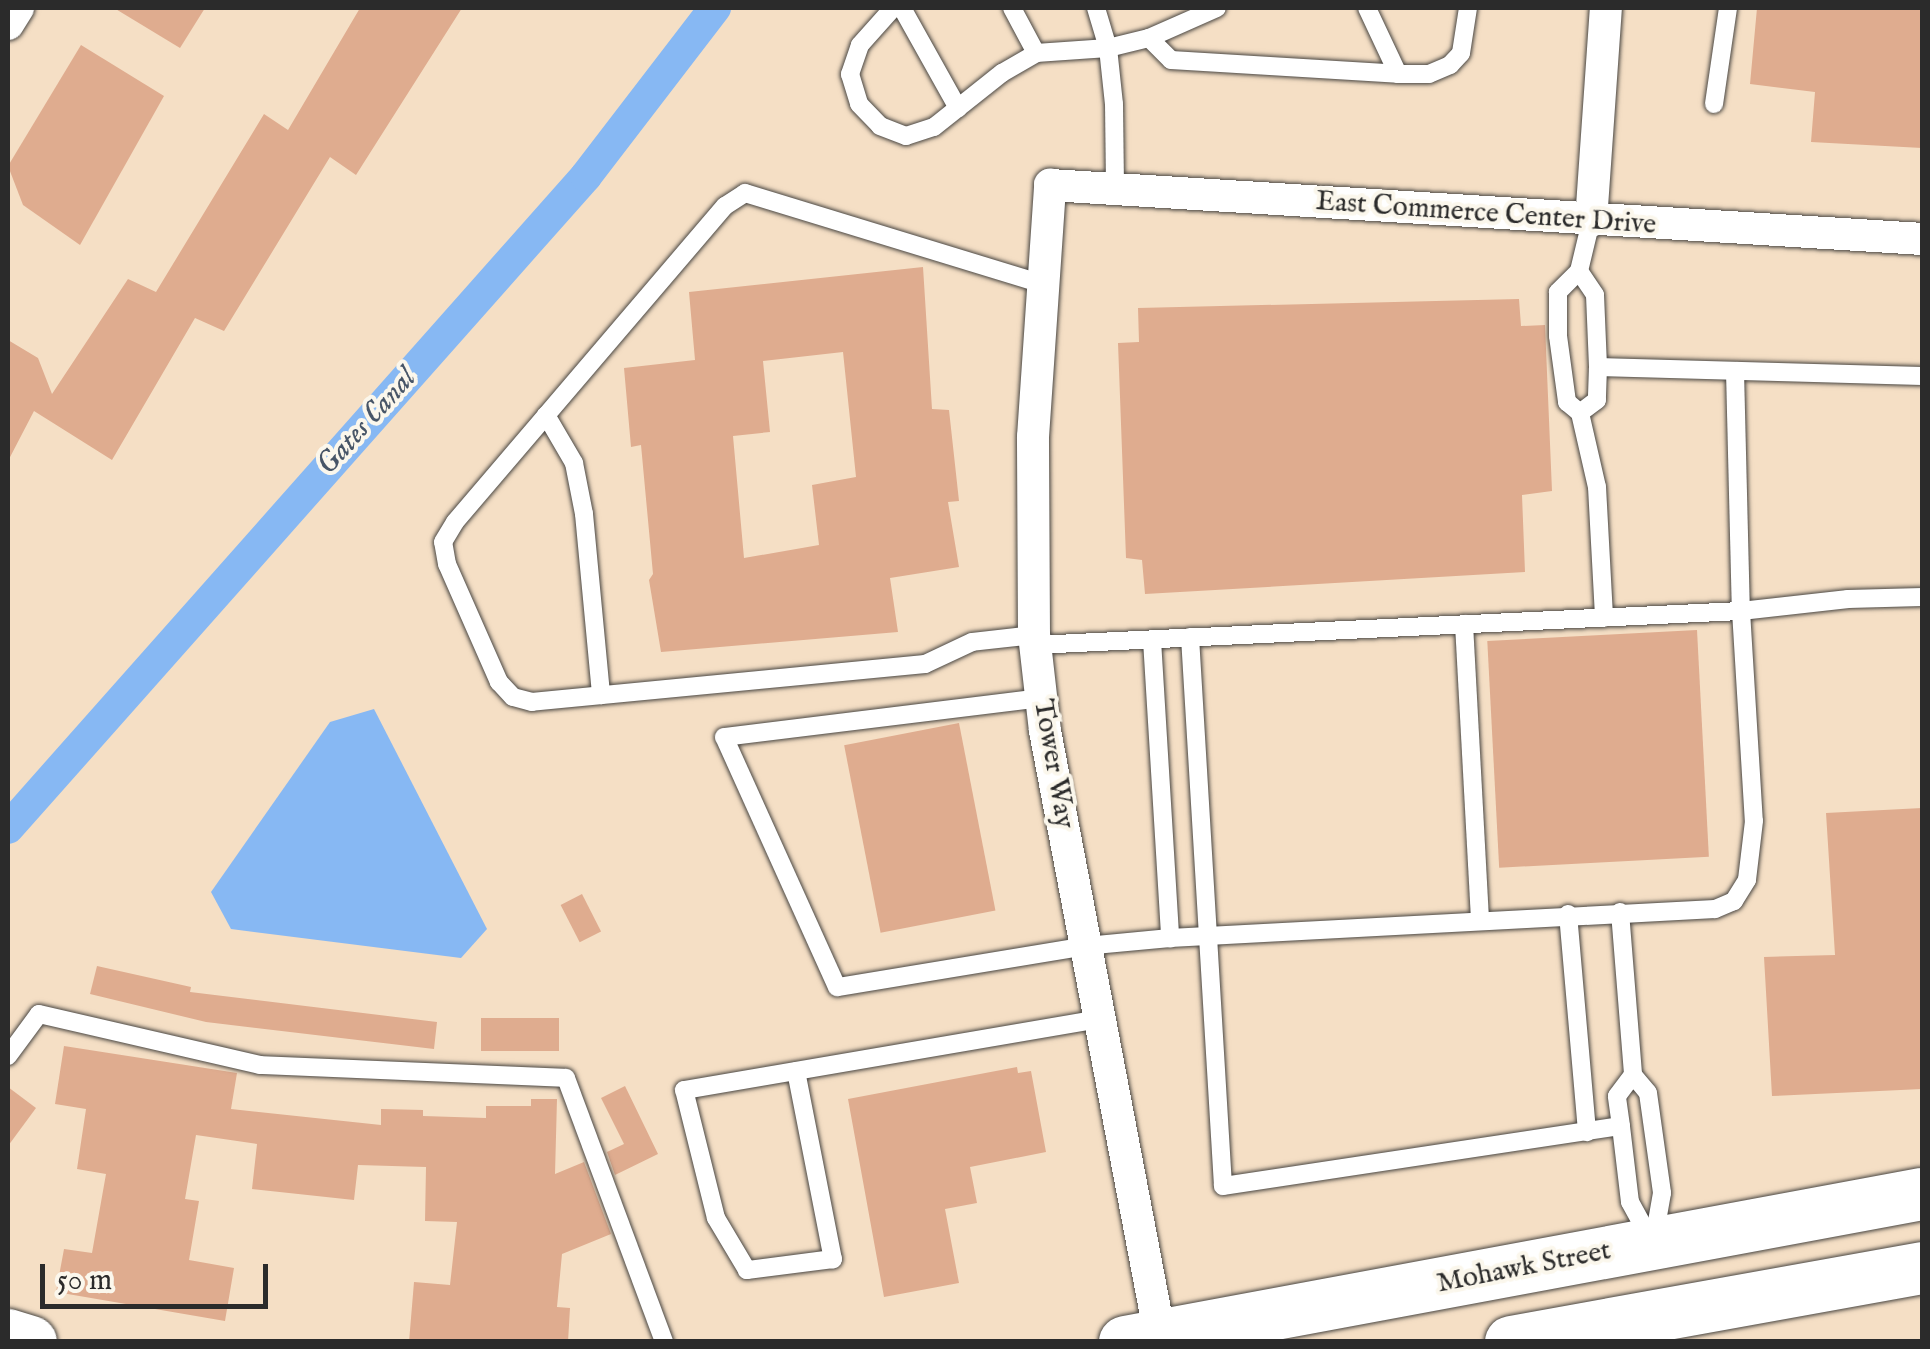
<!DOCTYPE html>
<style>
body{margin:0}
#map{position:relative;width:1930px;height:1349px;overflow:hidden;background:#f5dfc5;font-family:"IM FELL English",serif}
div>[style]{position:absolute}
.water>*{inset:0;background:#87b8f3}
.canal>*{height:32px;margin:-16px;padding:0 16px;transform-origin:16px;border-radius:16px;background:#87b8f3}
.building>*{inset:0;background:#dfac8f;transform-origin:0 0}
.roads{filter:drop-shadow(0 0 2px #494642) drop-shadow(0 0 2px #494642)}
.service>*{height:18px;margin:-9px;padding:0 9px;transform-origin:9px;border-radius:9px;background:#fff}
.minor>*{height:32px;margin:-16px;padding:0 16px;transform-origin:16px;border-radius:16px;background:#fff}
.primary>*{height:52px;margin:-26px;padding:0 26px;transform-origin:26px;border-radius:26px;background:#fff}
span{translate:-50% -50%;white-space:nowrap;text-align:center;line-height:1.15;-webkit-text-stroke:8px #fbf7ec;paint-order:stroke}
.street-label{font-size:28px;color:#2b2b2b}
.water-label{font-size:30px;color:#475567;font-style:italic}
.frame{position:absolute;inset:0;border:10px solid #2b2b2b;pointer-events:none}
.scale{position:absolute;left:40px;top:1264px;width:228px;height:45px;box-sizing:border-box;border:5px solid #2b2b2b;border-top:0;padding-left:12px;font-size:30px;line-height:35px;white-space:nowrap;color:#2b2b2b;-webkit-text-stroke:8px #fbf7ec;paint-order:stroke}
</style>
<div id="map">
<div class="water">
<i style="clip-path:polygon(374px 709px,487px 929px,461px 958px,231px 929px,211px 892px,330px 722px)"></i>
</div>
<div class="canal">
<i style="left:8px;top:828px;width:871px;rotate:-48.44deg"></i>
<i style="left:586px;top:176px;width:212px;rotate:-52.5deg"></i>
</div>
<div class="building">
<i style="clip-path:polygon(114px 8px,205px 8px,180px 48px)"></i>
<i style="clip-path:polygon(360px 8px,462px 8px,356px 175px,330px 157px,224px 331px,195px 318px,112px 460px,34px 411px,8px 461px,8px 340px,38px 358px,52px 394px,128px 279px,156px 292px,264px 114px,288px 130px)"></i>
<i style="clip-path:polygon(1757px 8px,1922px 8px,1922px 148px,1811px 142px,1815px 92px,1750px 84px)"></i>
<i style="clip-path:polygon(81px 45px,164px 96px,80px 245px,23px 205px,8px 166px)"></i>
<i style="clip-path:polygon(evenodd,923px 267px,932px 409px,949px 410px,959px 501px,948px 502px,959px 567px,890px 578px,898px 632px,661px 652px,649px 580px,653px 574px,641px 445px,631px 447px,624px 368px,695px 360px,689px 292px,923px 267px,843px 352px,856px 477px,812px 485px,819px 545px,744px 558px,733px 436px,770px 432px,763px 361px,843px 352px)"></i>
<i style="clip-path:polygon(1519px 299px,1521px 326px,1545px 325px,1552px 491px,1522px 495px,1525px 572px,1145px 594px,1142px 560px,1126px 558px,1118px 343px,1139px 342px,1138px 308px)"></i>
<i style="left:1697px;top:630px;width:227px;height:210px;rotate:87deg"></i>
<i style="left:959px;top:723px;width:191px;height:117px;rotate:79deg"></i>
<i style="clip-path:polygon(1922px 808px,1922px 1089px,1772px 1096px,1764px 957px,1835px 955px,1826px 813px)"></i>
<i style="left:582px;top:894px;width:42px;height:24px;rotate:63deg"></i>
<i style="clip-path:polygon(97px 966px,191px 987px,190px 992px,437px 1022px,434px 1049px,206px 1022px,90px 994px)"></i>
<i style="left:481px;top:1018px;width:78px;height:33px"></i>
<i style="clip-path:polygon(64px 1046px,237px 1073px,231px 1109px,381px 1125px,381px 1109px,423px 1110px,423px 1116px,486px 1118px,486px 1106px,531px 1106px,531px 1099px,557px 1099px,555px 1174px,584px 1162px,611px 1234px,562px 1254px,557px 1307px,570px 1308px,568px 1342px,409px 1342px,414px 1282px,450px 1285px,457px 1222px,425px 1221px,426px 1167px,358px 1165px,354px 1200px,252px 1189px,257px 1144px,196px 1135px,185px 1199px,199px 1201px,189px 1260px,234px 1268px,225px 1321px,56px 1292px,64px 1249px,92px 1253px,106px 1174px,77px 1169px,86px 1109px,55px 1104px)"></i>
<i style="clip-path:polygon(1017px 1067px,1018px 1073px,1031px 1071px,1046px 1152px,970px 1167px,977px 1203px,945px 1209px,959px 1283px,884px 1297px,848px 1099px)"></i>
<i style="clip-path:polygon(625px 1086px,658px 1154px,615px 1175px,607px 1152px,624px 1144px,601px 1098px)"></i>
<i style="clip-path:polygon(8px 1087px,36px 1108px,8px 1146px)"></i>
</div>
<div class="roads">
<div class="service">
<i style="left:893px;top:8px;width:50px;rotate:131.7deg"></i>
<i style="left:860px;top:45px;width:31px;rotate:109deg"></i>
<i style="left:850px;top:74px;width:31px;rotate:73deg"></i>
<i style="left:859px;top:104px;width:30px;rotate:46deg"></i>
<i style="left:880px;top:126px;width:28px;rotate:21deg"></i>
<i style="left:906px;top:136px;width:29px;rotate:-18deg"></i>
<i style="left:934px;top:127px;width:87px;rotate:-38.5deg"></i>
<i style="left:1002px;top:73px;width:39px;rotate:-30deg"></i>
<i style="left:1036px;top:53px;width:72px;rotate:-4deg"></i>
<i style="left:1108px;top:48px;width:42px;rotate:-13.7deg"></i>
<i style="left:1149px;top:38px;width:31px;rotate:45deg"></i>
<i style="left:1171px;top:60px;width:227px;rotate:3.5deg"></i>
<i style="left:902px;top:8px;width:115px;rotate:60.8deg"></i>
<i style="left:1012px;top:8px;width:51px;rotate:61.9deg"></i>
<i style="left:1096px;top:8px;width:42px;rotate:73.3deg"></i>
<i style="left:1108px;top:48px;width:56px;rotate:83.9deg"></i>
<i style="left:1114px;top:104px;width:85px;rotate:89.3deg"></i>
<i style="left:1367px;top:8px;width:73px;rotate:64.8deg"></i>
<i style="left:1398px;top:74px;width:31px"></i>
<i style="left:1429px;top:74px;width:23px;rotate:-23deg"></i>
<i style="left:1450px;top:65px;width:16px;rotate:-47deg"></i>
<i style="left:1461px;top:53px;width:46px;rotate:-81.2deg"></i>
<i style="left:1149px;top:38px;width:74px;rotate:-23.8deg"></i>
<i style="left:1714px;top:104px;width:97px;rotate:-81.7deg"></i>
<i style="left:1591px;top:221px;width:51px;rotate:103.5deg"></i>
<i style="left:1579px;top:271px;width:30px;rotate:135deg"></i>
<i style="left:1558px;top:292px;width:44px;rotate:90deg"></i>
<i style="left:1558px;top:336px;width:67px;rotate:82.2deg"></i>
<i style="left:1567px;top:402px;width:17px;rotate:40deg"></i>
<i style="left:1580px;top:413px;width:76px;rotate:77.1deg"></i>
<i style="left:1597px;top:487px;width:131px;rotate:86.9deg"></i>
<i style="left:1579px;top:271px;width:29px;rotate:56deg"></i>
<i style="left:1595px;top:295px;width:72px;rotate:87.6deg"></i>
<i style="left:1598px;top:367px;width:33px;rotate:92deg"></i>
<i style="left:1597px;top:400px;width:21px;rotate:143deg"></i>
<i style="left:1598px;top:367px;width:324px;rotate:1.6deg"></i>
<i style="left:1735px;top:371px;width:240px;rotate:88.6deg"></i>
<i style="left:1741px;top:611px;width:108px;rotate:-6.4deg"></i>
<i style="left:1848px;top:599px;width:74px;rotate:-1.5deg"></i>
<i style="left:546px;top:415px;width:56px;rotate:59.7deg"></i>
<i style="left:574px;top:463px;width:52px;rotate:78.9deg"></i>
<i style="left:584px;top:514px;width:182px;rotate:84.6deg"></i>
<i style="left:1464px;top:624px;width:295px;rotate:86.9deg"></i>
<i style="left:1034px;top:635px;width:62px;rotate:173.6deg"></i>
<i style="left:972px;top:642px;width:52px;rotate:154.9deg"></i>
<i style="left:925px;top:664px;width:395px;rotate:174.5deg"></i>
<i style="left:532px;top:702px;width:20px;rotate:-165deg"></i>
<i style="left:513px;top:697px;width:21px;rotate:-133deg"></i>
<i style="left:499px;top:682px;width:129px;rotate:-113.8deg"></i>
<i style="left:447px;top:564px;width:22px;rotate:-100deg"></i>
<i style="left:443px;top:542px;width:23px;rotate:-59deg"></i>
<i style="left:455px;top:522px;width:416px;rotate:-49.5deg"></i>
<i style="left:725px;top:206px;width:24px;rotate:-33deg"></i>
<i style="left:745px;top:193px;width:312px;rotate:17deg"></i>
<i style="left:1190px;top:637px;width:550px;rotate:86.56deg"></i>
<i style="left:1223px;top:1186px;width:402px;rotate:-8.6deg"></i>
<i style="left:1152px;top:640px;width:299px;rotate:86.5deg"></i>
<i style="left:1035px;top:645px;width:707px;rotate:-2.76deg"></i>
<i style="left:1741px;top:611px;width:210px;rotate:86.5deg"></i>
<i style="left:1754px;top:821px;width:59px;rotate:96.8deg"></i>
<i style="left:1747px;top:880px;width:25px;rotate:122deg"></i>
<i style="left:1734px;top:901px;width:21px;rotate:157deg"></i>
<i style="left:1715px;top:909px;width:546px;rotate:176.95deg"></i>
<i style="left:1170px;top:938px;width:84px;rotate:174.6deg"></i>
<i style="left:1086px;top:946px;width:252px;rotate:170.6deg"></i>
<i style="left:837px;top:987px;width:274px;rotate:-114.3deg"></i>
<i style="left:724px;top:737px;width:319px;rotate:-7deg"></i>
<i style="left:1620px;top:912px;width:164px;rotate:85.4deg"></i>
<i style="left:1568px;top:914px;width:219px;rotate:85deg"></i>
<i style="left:8px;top:1056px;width:52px;rotate:-53.6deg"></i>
<i style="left:39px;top:1014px;width:227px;rotate:13deg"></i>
<i style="left:260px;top:1065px;width:306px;rotate:2.4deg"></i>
<i style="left:566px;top:1078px;width:282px;rotate:69.6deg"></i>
<i style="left:796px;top:1071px;width:192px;rotate:78.9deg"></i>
<i style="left:833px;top:1259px;width:87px;rotate:172.7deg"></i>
<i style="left:747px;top:1270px;width:61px;rotate:-120.8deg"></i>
<i style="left:716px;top:1218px;width:132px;rotate:-104deg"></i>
<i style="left:684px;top:1090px;width:422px;rotate:-9.7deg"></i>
<i style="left:1633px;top:1075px;width:23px;rotate:50deg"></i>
<i style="left:1648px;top:1093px;width:101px;rotate:82deg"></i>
<i style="left:1662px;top:1193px;width:52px;rotate:100deg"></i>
<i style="left:1653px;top:1244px;width:48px;rotate:-118.7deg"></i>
<i style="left:1630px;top:1202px;width:77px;rotate:-96.8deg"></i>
<i style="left:1621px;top:1126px;width:30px;rotate:-98deg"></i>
<i style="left:1617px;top:1096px;width:26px;rotate:-53deg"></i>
</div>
<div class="minor">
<i style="left:8px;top:24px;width:19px;rotate:-58deg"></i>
<i style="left:1591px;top:221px;width:214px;rotate:-86deg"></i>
<i style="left:1160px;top:1336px;width:616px;rotate:-100.76deg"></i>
<i style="left:1045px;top:731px;width:97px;rotate:-96.5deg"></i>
<i style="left:1034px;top:635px;width:198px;rotate:-90.3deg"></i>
<i style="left:1033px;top:437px;width:253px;rotate:-86.1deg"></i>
<i style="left:1050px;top:185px;width:874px;rotate:3.54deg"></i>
</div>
<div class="primary">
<i style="left:8px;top:1335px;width:24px;rotate:17deg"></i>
<i style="left:1125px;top:1342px;width:811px;rotate:-10.52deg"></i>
<i style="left:1511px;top:1342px;width:418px;rotate:-10.2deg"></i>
</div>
</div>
<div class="street-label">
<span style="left:1486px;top:214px;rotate:4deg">East Commerce Center Drive</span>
<span style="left:1053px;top:764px;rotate:80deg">Tower Way</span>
<span style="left:1524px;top:1268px;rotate:-11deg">Mohawk Street</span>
</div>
<div class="water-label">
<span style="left:367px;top:422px;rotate:-48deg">Gates Canal</span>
</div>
<div class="frame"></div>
<div class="scale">50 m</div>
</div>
